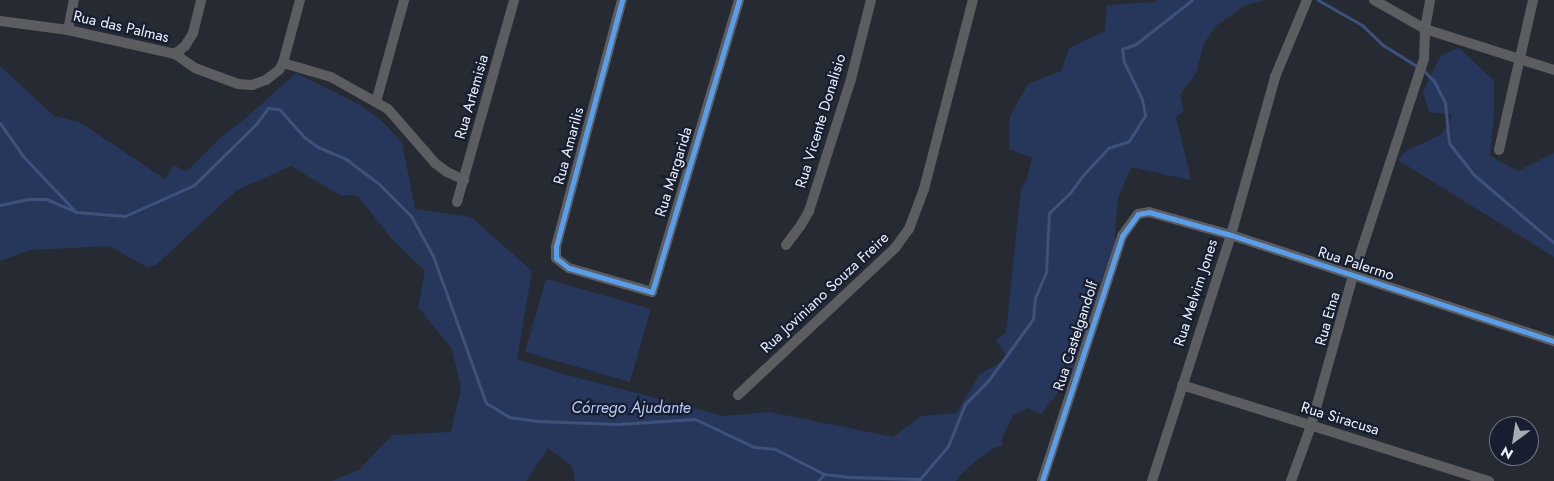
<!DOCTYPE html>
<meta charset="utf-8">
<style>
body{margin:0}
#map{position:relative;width:1554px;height:481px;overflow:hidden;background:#262a33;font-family:Jost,sans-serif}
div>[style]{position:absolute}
.green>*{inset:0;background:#27375b;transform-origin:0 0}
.stream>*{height:3px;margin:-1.5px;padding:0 1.5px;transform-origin:1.5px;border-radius:1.5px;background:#3e517c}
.minor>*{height:10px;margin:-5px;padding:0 5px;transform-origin:5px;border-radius:5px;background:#5b5d61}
.cycleway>*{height:5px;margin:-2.5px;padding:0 2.5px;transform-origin:2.5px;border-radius:2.5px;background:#5a9eea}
span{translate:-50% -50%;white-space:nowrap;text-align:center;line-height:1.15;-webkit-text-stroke:4.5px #171e2f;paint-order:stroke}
.street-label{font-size:15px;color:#ecf1fd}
.water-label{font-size:16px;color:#b5cbf6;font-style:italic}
.north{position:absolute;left:1489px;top:416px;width:50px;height:50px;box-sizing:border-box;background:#171e2f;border:1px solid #6c7281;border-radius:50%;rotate:211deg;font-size:14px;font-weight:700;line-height:20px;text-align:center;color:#ecf1fd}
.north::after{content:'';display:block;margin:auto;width:18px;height:22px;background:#a7abb6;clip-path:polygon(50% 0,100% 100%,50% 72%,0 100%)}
</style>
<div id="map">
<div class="green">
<i style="clip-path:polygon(1157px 0,1265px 0,1245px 5px,1216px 26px,1204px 43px,1196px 73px,1180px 95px,1184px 111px,1176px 117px,1191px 180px,1131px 167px,1118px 198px,1115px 230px,1116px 265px,1085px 359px,1041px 414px,1028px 408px,1013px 415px,1001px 441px,1003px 445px,992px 449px,977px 460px,960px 475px,956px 481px,575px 481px,572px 466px,548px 448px,526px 481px,332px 481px,359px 470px,392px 435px,451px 432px,461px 389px,452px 349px,418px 307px,425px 271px,391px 238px,358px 196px,340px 195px,291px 166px,237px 190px,157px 264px,148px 268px,110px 246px,30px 250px,0 261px,0 66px,54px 116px,81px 123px,165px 179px,174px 165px,186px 172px,220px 138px,247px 117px,296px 73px,362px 106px,382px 121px,402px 143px,415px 209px,471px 217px,532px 271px,517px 359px,560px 373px,724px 416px,770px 412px,893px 437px,922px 416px,956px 413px,980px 374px,1008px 358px,996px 340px,1006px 333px,1021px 189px,1027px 179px,1032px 158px,1009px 149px,1010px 116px,1028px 84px,1061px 71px,1069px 48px,1105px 31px,1107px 5px,1155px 2px)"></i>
<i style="clip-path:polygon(1459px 48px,1494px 81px,1494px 112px,1490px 156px,1518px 171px,1554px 153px,1554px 257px,1398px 160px,1406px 151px,1442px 134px,1453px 115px,1429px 112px,1423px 92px,1441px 55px)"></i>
<i style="left:546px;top:279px;width:109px;height:76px;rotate:16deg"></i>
</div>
<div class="stream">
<i style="left:1318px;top:0;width:51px;rotate:29.6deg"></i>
<i style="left:1362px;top:25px;width:29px;rotate:44deg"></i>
<i style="left:1383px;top:45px;width:41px;rotate:32.2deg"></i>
<i style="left:1424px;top:71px;width:14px;rotate:45deg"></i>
<i style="left:1434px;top:81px;width:25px;rotate:63deg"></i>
<i style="left:1445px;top:103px;width:40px;rotate:84.3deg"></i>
<i style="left:1449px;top:143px;width:39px;rotate:52deg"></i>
<i style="left:1473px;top:174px;width:106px;rotate:40.4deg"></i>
<i style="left:0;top:123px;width:40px;rotate:55.1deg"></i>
<i style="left:23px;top:156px;width:77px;rotate:46.6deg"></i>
<i style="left:0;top:205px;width:30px;rotate:-12deg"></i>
<i style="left:29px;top:199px;width:17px"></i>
<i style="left:46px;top:199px;width:33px;rotate:23deg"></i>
<i style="left:76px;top:212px;width:49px;rotate:4.7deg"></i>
<i style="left:125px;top:216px;width:76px;rotate:-24.2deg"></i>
<i style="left:194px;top:185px;width:88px;rotate:-44.5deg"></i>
<i style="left:257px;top:123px;width:19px;rotate:-54deg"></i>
<i style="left:268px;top:108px;width:11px;rotate:5deg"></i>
<i style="left:279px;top:109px;width:38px;rotate:48deg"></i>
<i style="left:304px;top:137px;width:17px;rotate:36deg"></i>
<i style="left:318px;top:147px;width:30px;rotate:23deg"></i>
<i style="left:346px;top:159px;width:39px;rotate:37deg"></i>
<i style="left:377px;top:182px;width:48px;rotate:45deg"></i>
<i style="left:411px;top:216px;width:46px;rotate:61.2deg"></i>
<i style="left:433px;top:256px;width:156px;rotate:70.2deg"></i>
<i style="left:486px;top:403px;width:27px;rotate:31deg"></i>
<i style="left:509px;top:417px;width:28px;rotate:8deg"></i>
<i style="left:537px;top:421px;width:81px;rotate:2.1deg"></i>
<i style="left:618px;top:424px;width:77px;rotate:-3.7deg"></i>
<i style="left:695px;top:419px;width:65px;rotate:25.4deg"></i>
<i style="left:754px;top:447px;width:21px;rotate:5deg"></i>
<i style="left:775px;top:449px;width:55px;rotate:27deg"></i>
<i style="left:824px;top:474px;width:23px;rotate:7deg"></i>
<i style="left:847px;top:477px;width:73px;rotate:1.6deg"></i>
<i style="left:920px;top:479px;width:43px;rotate:-49.7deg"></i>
<i style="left:948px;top:446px;width:45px;rotate:-68deg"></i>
<i style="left:965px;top:404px;width:33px;rotate:-45deg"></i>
<i style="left:988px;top:381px;width:77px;rotate:-54deg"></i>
<i style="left:1033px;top:319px;width:21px;rotate:-85deg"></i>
<i style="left:1035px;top:298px;width:28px;rotate:-67deg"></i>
<i style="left:1046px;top:272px;width:59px;rotate:-87.1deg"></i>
<i style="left:1049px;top:213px;width:29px;rotate:-44deg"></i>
<i style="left:1070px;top:193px;width:24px;rotate:-54deg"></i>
<i style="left:1084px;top:174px;width:35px;rotate:-47deg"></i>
<i style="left:1108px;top:148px;width:22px;rotate:-18deg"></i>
<i style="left:1129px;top:141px;width:31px;rotate:-58deg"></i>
<i style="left:1145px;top:115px;width:16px;rotate:-101deg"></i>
<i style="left:1142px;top:99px;width:41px;rotate:-115.9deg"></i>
<i style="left:1124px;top:62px;width:13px;rotate:-99deg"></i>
<i style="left:1122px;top:49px;width:15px;rotate:-20deg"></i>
<i style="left:1136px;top:44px;width:71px;rotate:-38.2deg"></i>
<i style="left:818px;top:481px;width:9px;rotate:-49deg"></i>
</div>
<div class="minor">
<i style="left:622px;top:0;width:256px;rotate:105deg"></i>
<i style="left:556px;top:247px;width:11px;rotate:90deg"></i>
<i style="left:556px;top:258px;width:16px;rotate:38deg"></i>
<i style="left:569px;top:268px;width:86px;rotate:16.1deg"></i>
<i style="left:652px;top:292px;width:305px;rotate:-73.4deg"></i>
<i style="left:1374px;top:0;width:59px;rotate:29.6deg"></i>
<i style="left:1425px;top:29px;width:135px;rotate:17.6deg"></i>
<i style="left:0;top:21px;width:69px;rotate:7.5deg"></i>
<i style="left:68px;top:30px;width:110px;rotate:12.6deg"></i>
<i style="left:175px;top:54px;width:24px;rotate:35deg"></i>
<i style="left:195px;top:68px;width:46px;rotate:20.4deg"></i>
<i style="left:238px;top:84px;width:14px;rotate:4deg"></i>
<i style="left:252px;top:85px;width:15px;rotate:-20deg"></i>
<i style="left:266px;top:80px;width:16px;rotate:-38deg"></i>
<i style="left:279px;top:70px;width:8px;rotate:-60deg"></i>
<i style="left:283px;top:63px;width:50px;rotate:16.3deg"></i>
<i style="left:331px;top:77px;width:65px;rotate:29.3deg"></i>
<i style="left:388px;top:109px;width:72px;rotate:49deg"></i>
<i style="left:435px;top:163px;width:15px;rotate:37deg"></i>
<i style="left:447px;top:172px;width:19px;rotate:25deg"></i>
<i style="left:68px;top:30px;width:31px;rotate:-79deg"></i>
<i style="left:175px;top:54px;width:13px;rotate:-39deg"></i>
<i style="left:185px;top:46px;width:15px;rotate:-58deg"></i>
<i style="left:193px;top:33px;width:34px;rotate:-76deg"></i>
<i style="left:283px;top:63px;width:65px;rotate:-74.9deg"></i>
<i style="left:376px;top:102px;width:106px;rotate:-74.6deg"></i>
<i style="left:1499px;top:150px;width:154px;rotate:-77.2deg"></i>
<i style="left:457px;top:202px;width:210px;rotate:-74.2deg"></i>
<i style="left:786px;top:245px;width:25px;rotate:-53deg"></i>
<i style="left:801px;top:225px;width:16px;rotate:-60deg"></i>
<i style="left:809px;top:211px;width:139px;rotate:-72.3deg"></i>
<i style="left:851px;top:79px;width:81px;rotate:-75.8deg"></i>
<i style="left:1182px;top:385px;width:322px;rotate:17.4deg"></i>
<i style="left:738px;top:395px;width:215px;rotate:-43.1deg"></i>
<i style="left:895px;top:248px;width:24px;rotate:-54deg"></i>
<i style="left:909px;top:229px;width:43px;rotate:-69.4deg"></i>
<i style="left:924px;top:189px;width:195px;rotate:-75.5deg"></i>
<i style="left:1042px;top:481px;width:258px;rotate:-71.9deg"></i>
<i style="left:1122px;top:236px;width:27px;rotate:-54deg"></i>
<i style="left:1138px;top:214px;width:11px;rotate:-10deg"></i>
<i style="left:1149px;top:212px;width:85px;rotate:15.7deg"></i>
<i style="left:1231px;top:235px;width:340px;rotate:18.2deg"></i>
<i style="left:1152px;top:481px;width:258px;rotate:-72.2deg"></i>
<i style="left:1231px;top:235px;width:164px;rotate:-74.4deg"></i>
<i style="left:1275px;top:77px;width:83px;rotate:-67.4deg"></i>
<i style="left:1291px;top:481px;width:59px;rotate:-70deg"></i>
<i style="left:1311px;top:426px;width:156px;rotate:-74.4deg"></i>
<i style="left:1353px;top:276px;width:228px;rotate:-71.9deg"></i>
<i style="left:1424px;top:59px;width:30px;rotate:-88deg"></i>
<i style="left:1425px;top:29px;width:29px;rotate:-80deg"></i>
</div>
<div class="cycleway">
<i style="left:622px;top:0;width:256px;rotate:105deg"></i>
<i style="left:556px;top:247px;width:11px;rotate:90deg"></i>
<i style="left:556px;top:258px;width:16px;rotate:38deg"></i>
<i style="left:569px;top:268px;width:86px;rotate:16.1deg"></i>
<i style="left:652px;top:292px;width:305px;rotate:-73.4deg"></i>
<i style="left:1042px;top:481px;width:258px;rotate:-71.9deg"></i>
<i style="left:1122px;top:236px;width:27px;rotate:-54deg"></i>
<i style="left:1138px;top:214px;width:11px;rotate:-10deg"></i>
<i style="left:1149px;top:212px;width:85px;rotate:15.7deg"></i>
<i style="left:1231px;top:235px;width:340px;rotate:18.2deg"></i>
</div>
<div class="street-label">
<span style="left:121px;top:27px;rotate:13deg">Rua das Palmas</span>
<span style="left:472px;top:97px;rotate:-74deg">Rua Artemisia</span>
<span style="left:821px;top:121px;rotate:-73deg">Rua Vicente Donalisio</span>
<span style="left:569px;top:146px;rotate:-75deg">Rua Amarilis</span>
<span style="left:674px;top:172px;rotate:-73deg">Rua Margarida</span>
<span style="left:1356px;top:264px;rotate:18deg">Rua Palermo</span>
<span style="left:825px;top:293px;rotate:-43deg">Rua Joviniano Souza Freire</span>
<span style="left:1196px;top:293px;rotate:-72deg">Rua Melvim Jones</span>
<span style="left:1328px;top:319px;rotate:-74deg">Rua Etna</span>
<span style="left:1076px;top:336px;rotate:-72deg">Rua Castelgandolf</span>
<span style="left:1340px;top:419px;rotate:17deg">Rua Siracusa</span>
</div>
<div class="water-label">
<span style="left:631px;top:408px">Córrego Ajudante</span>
</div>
<div class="north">N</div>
</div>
